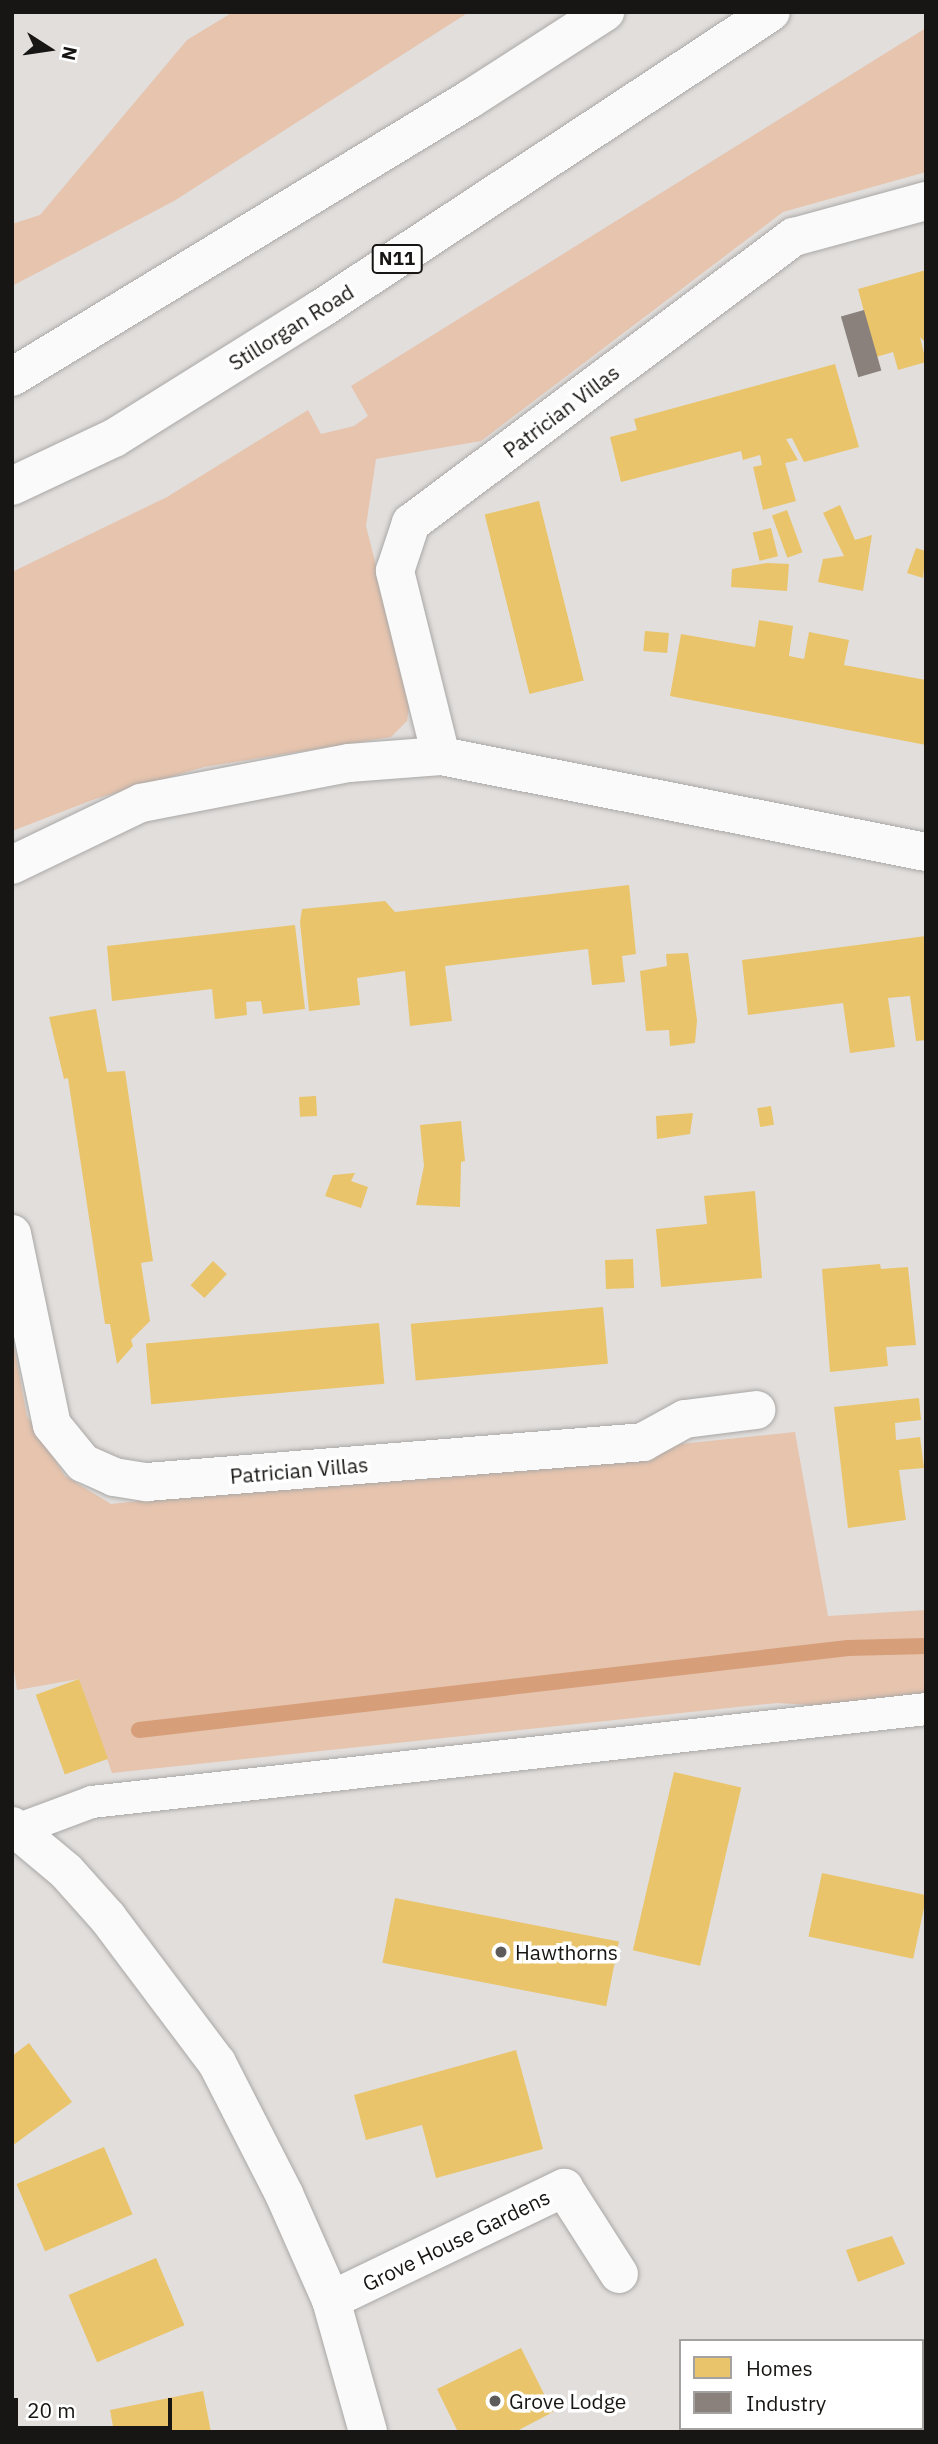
<!DOCTYPE html>
<style>
body{margin:0}
#map{position:relative;width:938px;height:2444px;overflow:hidden;background:#e1dedc;font-family:"IBM Plex Sans",sans-serif}
div>[style]{position:absolute}
.green>*{inset:0;background:#e6c4ae}
.homes>*{inset:0;background:#e9c46a;transform-origin:0 0}
.industry>*{inset:0;background:#8a817c;transform-origin:0 0}
.stream>*{height:16px;margin:-8px;padding:0 8px;transform-origin:8px;border-radius:8px;background:#d69e79}
.roads{filter:drop-shadow(0 0 2px #aaa8a6) drop-shadow(0 0 2px #aaa8a6)}
.lane>*{height:32px;margin:-16px;padding:0 16px;transform-origin:16px;border-radius:16px;background:#fafafa}
.street>*{height:38px;margin:-19px;padding:0 19px;transform-origin:19px;border-radius:19px;background:#fafafa}
.highway>*{height:38px;margin:-19px;padding:0 19px;transform-origin:19px;border-radius:19px;background:#fafafa}
.dots>*{width:19px;height:19px;translate:-50% -50%;box-sizing:border-box;border:4px solid #fff;border-radius:50%}
span{translate:-50% -50%;white-space:nowrap;text-align:center;line-height:1.15;-webkit-text-stroke:7px #fff;paint-order:stroke}
.shield-label span{padding:2px 5px;background:#fff;border:2px solid;border-radius:5px;-webkit-text-stroke-width:0}
.shield-label{font-size:19px;color:#181614;font-weight:700}
.street-label{font-size:21px;color:#181614}
.poi-label{font-size:21px;color:#181614}
.left{translate:0 -50%;text-align:left}
.frame{position:absolute;inset:0;border:14px solid #181614;pointer-events:none}
.legend{position:absolute;left:679px;top:2339px;width:245px;height:91px;box-sizing:border-box;background:#fff;border:2px solid #a3a2a1;margin:0;padding:9px 12px;list-style:none;font-size:21px;color:#181614}
.legend li{display:flex;align-items:center;gap:14px;height:35px}
.legend b{width:35px;border:2px solid #a3a2a1}
.north{position:absolute;left:14px;top:14px;width:70px;height:70px;-webkit-text-stroke:5px #fff;paint-order:stroke;rotate:102deg;font-size:19px;font-weight:700;line-height:28px;text-align:center;color:#181614}
.north::after{content:'';display:block;margin:auto;width:24px;height:32px;background:#181614;clip-path:polygon(50% 0,100% 100%,50% 72%,0 100%)}
.scale{position:absolute;left:14px;top:2398px;width:158px;height:32px;box-sizing:border-box;border:4px solid #181614;border-top:0;padding-left:9px;font-size:21px;line-height:24px;white-space:nowrap;color:#181614;-webkit-text-stroke:5px #fff;paint-order:stroke}
</style>
<div id="map">
<div class="green">
<i style="clip-path:polygon(233px 12px,469px 12px,174px 201px,12px 286px,12px 224px,40px 215px,187px 40px)"></i>
<i style="clip-path:polygon(926px 28px,926px 172px,783px 212px,481px 441px,376px 459px,366px 526px,410px 701px,407px 721px,391px 737px,204px 767px,95px 799px,12px 831px,12px 572px,167px 497px,308px 410px,321px 434px,354px 426px,368px 416px,351px 386px)"></i>
<i style="clip-path:polygon(12px 1335px,27px 1416px,65px 1476px,111px 1504px,795px 1432px,828px 1616px,926px 1610px,926px 1712px,777px 1703px,112px 1773px,79px 1679px,17px 1690px,12px 1656px)"></i>
</div>
<div class="homes">
<i style="clip-path:polygon(926px 270px,926px 343px,920px 337px,926px 362px,898px 370px,893px 352px,876px 357px,858px 289px)"></i>
<i style="clip-path:polygon(835px 364px,859px 447px,804px 462px,792px 438px,786px 439px,798px 460px,785px 463px,796px 501px,763px 510px,753px 467px,762px 465px,760px 455px,743px 460px,741px 451px,621px 482px,610px 437px,637px 430px,634px 419px)"></i>
<i style="left:539px;top:501px;width:185px;height:56px;rotate:76deg"></i>
<i style="clip-path:polygon(840px 505px,855px 540px,872px 535px,863px 591px,818px 582px,823px 559px,844px 556px,823px 513px)"></i>
<i style="left:787px;top:510px;width:45px;height:16px;rotate:70deg"></i>
<i style="left:771px;top:528px;width:29px;height:19px;rotate:76deg"></i>
<i style="clip-path:polygon(916px 548px,926px 551px,923px 578px,907px 573px)"></i>
<i style="clip-path:polygon(767px 563px,789px 564px,787px 591px,731px 587px,732px 569px)"></i>
<i style="clip-path:polygon(759px 620px,793px 626px,789px 656px,804px 659px,809px 632px,849px 640px,844px 665px,926px 680px,926px 745px,670px 696px,681px 634px,755px 647px)"></i>
<i style="left:645px;top:631px;width:24px;height:20px;rotate:5deg"></i>
<i style="clip-path:polygon(629px 885px,636px 954px,622px 956px,625px 982px,592px 985px,588px 949px,445px 966px,452px 1021px,410px 1026px,405px 971px,357px 978px,360px 1005px,309px 1011px,300px 922px,302px 909px,385px 901px,395px 912px)"></i>
<i style="clip-path:polygon(295px 925px,305px 1009px,263px 1014px,261px 1001px,246px 1002px,247px 1015px,215px 1019px,212px 989px,112px 1001px,107px 946px)"></i>
<i style="clip-path:polygon(926px 936px,926px 1040px,916px 1041px,910px 996px,888px 998px,895px 1047px,850px 1053px,843px 1003px,748px 1015px,742px 960px)"></i>
<i style="clip-path:polygon(688px 953px,697px 1020px,695px 1043px,670px 1046px,669px 1030px,646px 1031px,640px 971px,667px 966px,666px 954px)"></i>
<i style="clip-path:polygon(96px 1009px,107px 1072px,125px 1071px,153px 1261px,141px 1263px,150px 1321px,131px 1340px,133px 1346px,117px 1364px,110px 1324px,105px 1324px,68px 1078px,64px 1079px,49px 1017px)"></i>
<i style="left:316px;top:1096px;width:20px;height:17px;rotate:87deg"></i>
<i style="left:771px;top:1106px;width:19px;height:14px;rotate:81deg"></i>
<i style="clip-path:polygon(693px 1113px,690px 1134px,657px 1139px,656px 1116px)"></i>
<i style="clip-path:polygon(461px 1121px,465px 1161px,461px 1162px,460px 1207px,416px 1205px,424px 1166px,420px 1125px)"></i>
<i style="clip-path:polygon(355px 1173px,351px 1181px,368px 1187px,361px 1208px,325px 1196px,333px 1175px)"></i>
<i style="clip-path:polygon(755px 1191px,762px 1278px,661px 1287px,656px 1229px,707px 1224px,704px 1196px)"></i>
<i style="left:633px;top:1259px;width:29px;height:28px;rotate:88deg"></i>
<i style="left:213px;top:1261px;width:19px;height:33px;rotate:43deg"></i>
<i style="clip-path:polygon(880px 1264px,881px 1269px,908px 1267px,916px 1345px,886px 1347px,888px 1366px,830px 1372px,822px 1269px)"></i>
<i style="left:603px;top:1307px;width:57px;height:193px;rotate:85deg"></i>
<i style="left:379px;top:1323px;width:61px;height:234px;rotate:85deg"></i>
<i style="clip-path:polygon(919px 1398px,921px 1420px,895px 1423px,896px 1440px,920px 1437px,924px 1468px,899px 1470px,906px 1520px,848px 1528px,834px 1407px)"></i>
<i style="left:79px;top:1679px;width:85px;height:46px;rotate:70deg"></i>
<i style="left:674px;top:1772px;width:69px;height:183px;rotate:13deg"></i>
<i style="left:822px;top:1873px;width:107px;height:65px;rotate:12deg"></i>
<i style="left:395px;top:1898px;width:228px;height:66px;rotate:11deg"></i>
<i style="clip-path:polygon(29px 2043px,72px 2102px,12px 2146px,12px 2056px)"></i>
<i style="clip-path:polygon(516px 2050px,543px 2149px,436px 2178px,422px 2125px,366px 2140px,354px 2095px)"></i>
<i style="left:104px;top:2147px;width:73px;height:95px;rotate:67deg"></i>
<i style="clip-path:polygon(892px 2236px,905px 2264px,858px 2282px,846px 2250px)"></i>
<i style="left:156px;top:2258px;width:73px;height:95px;rotate:67deg"></i>
<i style="clip-path:polygon(521px 2348px,553px 2412px,515px 2432px,458px 2432px,437px 2389px)"></i>
<i style="clip-path:polygon(203px 2391px,211px 2432px,114px 2432px,110px 2410px)"></i>
<i style="left:690px;top:2428px;width:104px;height:4px"></i>
</div>
<div class="industry">
<i style="left:864px;top:310px;width:63px;height:24px;rotate:74deg"></i>
</div>
<div class="stream">
<i style="left:139px;top:1730px;width:714px;rotate:-6.6deg"></i>
<i style="left:848px;top:1648px;width:78px;rotate:-1.5deg"></i>
</div>
<div class="roads">
<div class="lane">
<i style="left:17px;top:1830px;width:80px;rotate:-20.5deg"></i>
<i style="left:92px;top:1802px;width:839px;rotate:-6.36deg"></i>
</div>
<div class="street">
<i style="left:441px;top:756px;width:191px;rotate:-104deg"></i>
<i style="left:395px;top:571px;width:51px;rotate:-71.6deg"></i>
<i style="left:411px;top:523px;width:478px;rotate:-36.8deg"></i>
<i style="left:794px;top:237px;width:137px;rotate:-15.3deg"></i>
<i style="left:12px;top:865px;width:143px;rotate:-25.7deg"></i>
<i style="left:141px;top:803px;width:212px;rotate:-10.9deg"></i>
<i style="left:349px;top:763px;width:92px;rotate:-4.4deg"></i>
<i style="left:441px;top:756px;width:494px;rotate:11.2deg"></i>
<i style="left:12px;top:1234px;width:195px;rotate:78.2deg"></i>
<i style="left:52px;top:1425px;width:49px;rotate:50.8deg"></i>
<i style="left:83px;top:1463px;width:34px;rotate:24deg"></i>
<i style="left:114px;top:1477px;width:33px;rotate:9deg"></i>
<i style="left:147px;top:1482px;width:498px;rotate:-4.6deg"></i>
<i style="left:643px;top:1442px;width:48px;rotate:-28.7deg"></i>
<i style="left:685px;top:1419px;width:72px;rotate:-7.2deg"></i>
<i style="left:12px;top:1826px;width:70px;rotate:39.8deg"></i>
<i style="left:66px;top:1871px;width:63px;rotate:48.2deg"></i>
<i style="left:108px;top:1918px;width:181px;rotate:53.1deg"></i>
<i style="left:217px;top:2063px;width:147px;rotate:62.9deg"></i>
<i style="left:284px;top:2194px;width:116px;rotate:66.1deg"></i>
<i style="left:331px;top:2300px;width:137px;rotate:74.3deg"></i>
<i style="left:331px;top:2300px;width:259px;rotate:-25.7deg"></i>
<i style="left:564px;top:2188px;width:102px;rotate:57.4deg"></i>
</div>
<div class="highway">
<i style="left:12px;top:377px;width:536px;rotate:-31.26deg"></i>
<i style="left:470px;top:99px;width:161px;rotate:-32.8deg"></i>
<i style="left:12px;top:486px;width:113px;rotate:-25.2deg"></i>
<i style="left:114px;top:438px;width:242px;rotate:-32deg"></i>
<i style="left:319px;top:310px;width:541px;rotate:-33.4deg"></i>
</div>
</div>
<div class="dots">
<i style="left:501px;top:1952px;background:#5e5c5a"></i>
<i style="left:495px;top:2401px;background:#5e5c5a"></i>
</div>
<div class="shield-label">
<span style="left:397px;top:259px">N11</span>
</div>
<div class="street-label">
<span style="left:291px;top:327px;rotate:-32deg">Stillorgan Road</span>
<span style="left:561px;top:411px;rotate:-37deg">Patrician Villas</span>
<span style="left:299px;top:1470px;rotate:-5deg">Patrician Villas</span>
<span style="left:456px;top:2240px;rotate:-26deg">Grove House Gardens</span>
</div>
<div class="poi-label">
<span class="left" style="left:515px;top:1952px">Hawthorns</span>
<span class="left" style="left:509px;top:2401px">Grove Lodge</span>
</div>
<div class="frame"></div>
<ul class="legend">
<li><b style="height:19px;background:#e9c46a"></b>Homes</li>
<li><b style="height:19px;background:#8a817c"></b>Industry</li>
</ul>
<div class="north">N</div>
<div class="scale">20 m</div>
</div>
